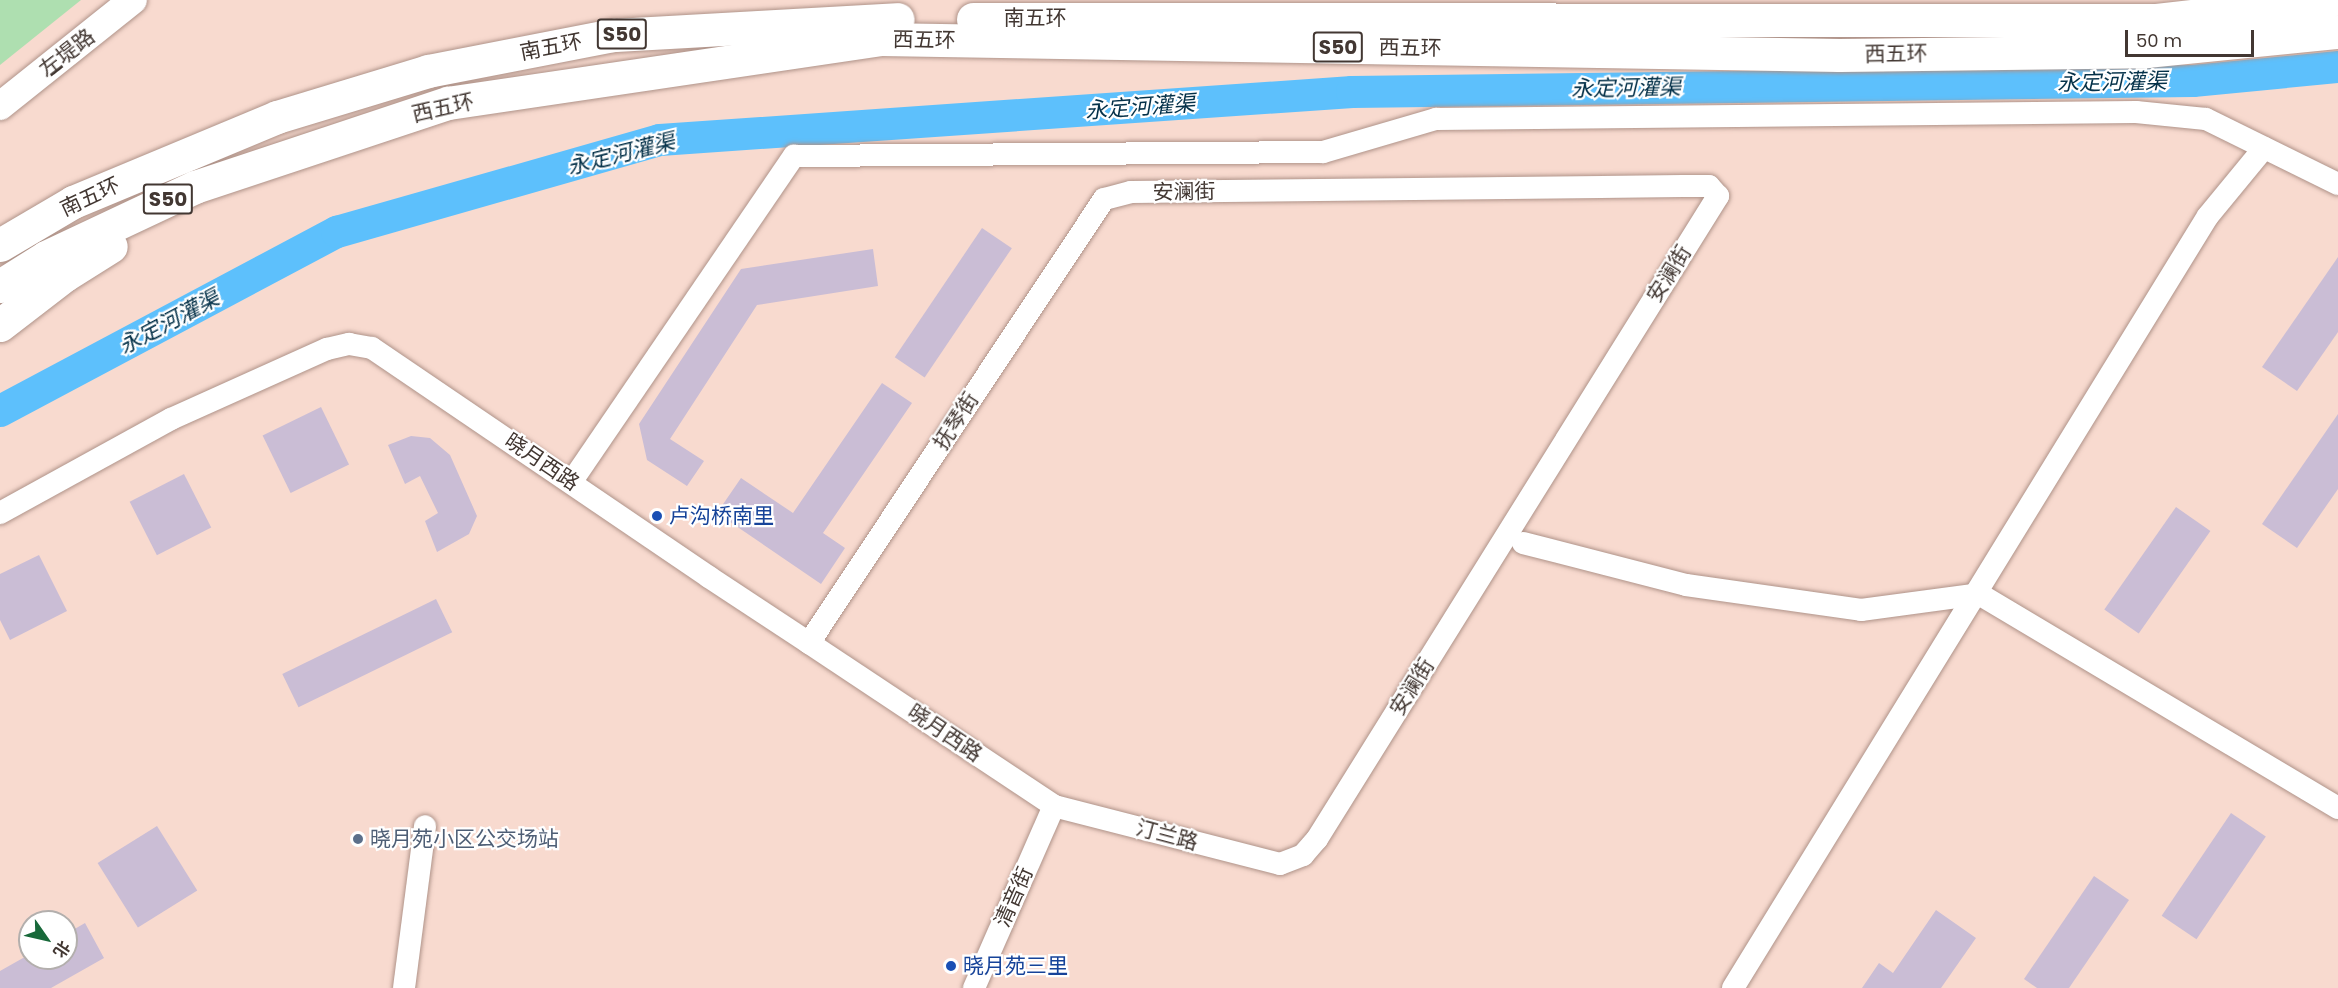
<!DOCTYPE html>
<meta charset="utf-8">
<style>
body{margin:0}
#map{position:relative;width:2338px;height:988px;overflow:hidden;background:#f8dacf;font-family:Poppins,"Noto Sans SC",sans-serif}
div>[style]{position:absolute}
.green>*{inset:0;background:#aedfb0}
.river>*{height:32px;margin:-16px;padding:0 16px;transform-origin:16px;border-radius:16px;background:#5dc0fc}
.building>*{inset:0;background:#cabdd5;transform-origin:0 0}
.roads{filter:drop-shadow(0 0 2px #af9389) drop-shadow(0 0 2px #af9389)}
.minor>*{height:22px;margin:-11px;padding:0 11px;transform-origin:11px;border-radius:11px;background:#fff}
.major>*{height:28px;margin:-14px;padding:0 14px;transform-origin:14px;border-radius:14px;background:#fff}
.highway>*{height:33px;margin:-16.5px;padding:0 16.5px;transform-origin:16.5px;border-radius:16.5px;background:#fff}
.dots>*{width:16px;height:16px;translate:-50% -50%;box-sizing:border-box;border:3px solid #fff;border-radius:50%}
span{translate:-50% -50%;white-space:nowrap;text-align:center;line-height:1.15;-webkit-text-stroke:4.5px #fff;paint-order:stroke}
.shield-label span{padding:2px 4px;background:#fff;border:2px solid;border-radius:4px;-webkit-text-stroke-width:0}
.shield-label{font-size:20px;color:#423732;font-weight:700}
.street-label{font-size:21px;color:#423732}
.transit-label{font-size:21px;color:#164399}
.left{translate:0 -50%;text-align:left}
.service-label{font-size:21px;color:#4e5e75}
.water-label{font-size:22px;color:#043149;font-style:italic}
.north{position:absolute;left:18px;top:910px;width:60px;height:60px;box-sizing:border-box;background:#fff;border:2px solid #b3afad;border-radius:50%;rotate:124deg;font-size:16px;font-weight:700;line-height:24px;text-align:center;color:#423732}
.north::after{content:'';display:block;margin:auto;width:21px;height:27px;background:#18693a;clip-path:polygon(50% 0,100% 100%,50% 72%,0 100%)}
.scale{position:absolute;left:2125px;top:30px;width:129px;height:27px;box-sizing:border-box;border:3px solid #423732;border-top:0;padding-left:8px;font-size:18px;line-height:21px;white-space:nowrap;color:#423732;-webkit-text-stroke:4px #fff;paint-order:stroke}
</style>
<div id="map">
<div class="green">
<i style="clip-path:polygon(0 0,81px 0,0 65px)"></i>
</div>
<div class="river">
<i style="left:0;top:411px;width:382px;rotate:-28deg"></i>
<i style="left:337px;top:232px;width:336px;rotate:-15.9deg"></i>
<i style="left:660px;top:140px;width:694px;rotate:-3.97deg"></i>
<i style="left:1352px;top:92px;width:841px;rotate:-0.75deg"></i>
<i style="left:2193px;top:81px;width:146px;rotate:-5.5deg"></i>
</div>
<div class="building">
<i style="left:982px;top:228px;width:36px;height:156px;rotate:34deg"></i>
<i style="clip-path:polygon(873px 249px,878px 286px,757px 305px,670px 439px,704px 461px,687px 486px,647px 460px,639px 424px,741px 269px)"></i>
<i style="clip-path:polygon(2338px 257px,2338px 332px,2297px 391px,2262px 367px)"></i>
<i style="clip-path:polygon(882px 383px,912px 403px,823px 533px,845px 548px,821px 584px,717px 513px,741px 478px,793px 513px)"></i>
<i style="left:321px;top:407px;width:64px;height:65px;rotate:64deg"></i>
<i style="clip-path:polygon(2338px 414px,2338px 489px,2297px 548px,2262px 524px)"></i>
<i style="clip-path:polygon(411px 436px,430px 438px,450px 455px,477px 516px,469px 534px,437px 552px,425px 521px,438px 513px,420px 476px,405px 484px,388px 445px)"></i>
<i style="left:184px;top:474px;width:60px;height:61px;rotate:63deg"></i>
<i style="left:2176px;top:507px;width:42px;height:125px;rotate:35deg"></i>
<i style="clip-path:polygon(39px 555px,67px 611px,10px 640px,0 620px,0 574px)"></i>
<i style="left:436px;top:599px;width:37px;height:171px;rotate:64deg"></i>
<i style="left:2231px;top:813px;width:42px;height:124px;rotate:34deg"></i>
<i style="left:157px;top:826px;width:76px;height:70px;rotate:58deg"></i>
<i style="clip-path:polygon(2094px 876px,2129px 900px,2069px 988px,2037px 988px,2024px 979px)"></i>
<i style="clip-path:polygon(1936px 910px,1976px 938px,1941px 988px,1862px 988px,1879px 963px,1893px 973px)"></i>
<i style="clip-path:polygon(85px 923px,104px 958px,51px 988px,0 988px,0 971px,23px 958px,66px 958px,66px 934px)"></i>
</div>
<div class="roads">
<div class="minor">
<i style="left:572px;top:481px;width:394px;rotate:-55.7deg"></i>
<i style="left:794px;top:156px;width:529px;rotate:-0.43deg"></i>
<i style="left:1323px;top:152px;width:118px;rotate:-16.3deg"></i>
<i style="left:1436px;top:119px;width:700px;rotate:-0.57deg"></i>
<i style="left:2136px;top:112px;width:70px;rotate:5.7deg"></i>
<i style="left:2206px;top:119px;width:147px;rotate:26.2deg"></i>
<i style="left:0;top:513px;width:195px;rotate:-28.8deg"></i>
<i style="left:171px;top:419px;width:171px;rotate:-24.2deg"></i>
<i style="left:327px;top:349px;width:23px;rotate:-13deg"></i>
<i style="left:349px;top:344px;width:23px;rotate:10deg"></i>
<i style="left:372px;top:348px;width:407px;rotate:34.2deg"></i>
<i style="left:709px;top:577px;width:120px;rotate:33.4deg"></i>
<i style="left:809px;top:643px;width:294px;rotate:33.6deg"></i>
<i style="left:1054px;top:806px;width:233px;rotate:14.4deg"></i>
<i style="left:1280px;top:864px;width:25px;rotate:-21deg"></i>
<i style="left:1303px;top:855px;width:21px;rotate:-49deg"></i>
<i style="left:1317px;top:839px;width:758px;rotate:-58.05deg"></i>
<i style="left:1718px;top:196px;width:13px;rotate:-132deg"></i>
<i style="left:1709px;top:186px;width:26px;rotate:180deg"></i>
<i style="left:1683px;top:186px;width:552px;rotate:179.38deg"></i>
<i style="left:1131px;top:192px;width:28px;rotate:165deg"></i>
<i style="left:1104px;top:199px;width:533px;rotate:123.6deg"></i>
<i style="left:1523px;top:543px;width:168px;rotate:14.4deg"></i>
<i style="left:1686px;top:585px;width:177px;rotate:8.1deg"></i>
<i style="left:1861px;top:610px;width:119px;rotate:-7.7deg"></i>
<i style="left:1979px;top:594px;width:418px;rotate:30.8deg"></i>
<i style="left:404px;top:988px;width:163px;rotate:-82.6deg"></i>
<i style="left:974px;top:988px;width:199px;rotate:-66.3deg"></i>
<i style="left:1733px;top:988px;width:906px;rotate:-58.4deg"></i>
<i style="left:2208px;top:216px;width:88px;rotate:-50.5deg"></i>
</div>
<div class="major">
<i style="left:0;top:106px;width:170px;rotate:-38.6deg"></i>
</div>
<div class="highway">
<i style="left:973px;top:19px;width:1182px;rotate:0.05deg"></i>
<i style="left:2155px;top:20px;width:180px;rotate:-6.4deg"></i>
<i style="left:0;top:245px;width:85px;rotate:-30.5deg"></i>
<i style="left:73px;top:202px;width:221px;rotate:-22.6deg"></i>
<i style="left:277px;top:117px;width:158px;rotate:-16.9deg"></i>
<i style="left:428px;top:71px;width:189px;rotate:-11deg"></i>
<i style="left:614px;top:35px;width:284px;rotate:-3.2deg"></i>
<i style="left:0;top:286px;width:54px;rotate:-32.2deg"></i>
<i style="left:46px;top:257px;width:165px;rotate:-25.2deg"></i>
<i style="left:195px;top:187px;width:267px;rotate:-18.4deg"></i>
<i style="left:448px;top:103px;width:437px;rotate:-8.4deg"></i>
<i style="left:880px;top:39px;width:959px;rotate:0.96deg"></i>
<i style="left:1839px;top:55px;width:307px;rotate:-0.7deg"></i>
<i style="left:2146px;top:51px;width:193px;rotate:-5.7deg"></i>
<i style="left:0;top:325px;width:82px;rotate:-37.6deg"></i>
<i style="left:65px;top:275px;width:54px;rotate:-32.2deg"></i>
</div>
</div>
<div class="dots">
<i style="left:657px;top:516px;background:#1a4fb4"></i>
<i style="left:358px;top:839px;background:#5c6f8a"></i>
<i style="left:951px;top:966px;background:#1a4fb4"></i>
</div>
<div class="shield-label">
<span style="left:622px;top:34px">S50</span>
<span style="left:1338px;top:47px">S50</span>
<span style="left:168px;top:199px">S50</span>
</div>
<div class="street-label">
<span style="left:1035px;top:18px">南五环</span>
<span style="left:924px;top:40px;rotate:1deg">西五环</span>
<span style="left:551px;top:47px;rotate:-11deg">南五环</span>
<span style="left:1410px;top:48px;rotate:1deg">西五环</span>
<span style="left:67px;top:53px;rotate:-38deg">左堤路</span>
<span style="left:1896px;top:54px;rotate:-1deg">西五环</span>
<span style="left:443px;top:108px;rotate:-13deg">西五环</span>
<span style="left:1184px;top:192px;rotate:-1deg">安澜街</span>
<span style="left:90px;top:197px;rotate:-25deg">南五环</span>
<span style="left:1669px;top:274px;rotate:-58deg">安澜街</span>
<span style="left:956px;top:421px;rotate:-57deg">抚琴街</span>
<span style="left:542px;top:462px;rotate:34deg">晓月西路</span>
<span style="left:1412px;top:687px;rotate:-58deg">安澜街</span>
<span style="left:945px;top:733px;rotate:34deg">晓月西路</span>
<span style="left:1167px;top:835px;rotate:15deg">汀兰路</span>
<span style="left:1014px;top:897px;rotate:-66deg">清音街</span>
</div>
<div class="transit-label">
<span class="left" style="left:669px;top:516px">卢沟桥南里</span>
<span class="left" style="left:963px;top:966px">晓月苑三里</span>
</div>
<div class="service-label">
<span class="left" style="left:370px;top:839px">晓月苑小区公交场站</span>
</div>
<div class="water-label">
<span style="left:2112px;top:82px;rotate:-1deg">永定河灌渠</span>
<span style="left:1626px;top:88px;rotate:-1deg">永定河灌渠</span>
<span style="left:1140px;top:107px;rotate:-4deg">永定河灌渠</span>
<span style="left:621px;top:154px;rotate:-14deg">永定河灌渠</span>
<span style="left:169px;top:322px;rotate:-28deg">永定河灌渠</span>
</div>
<div class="north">北</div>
<div class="scale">50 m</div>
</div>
